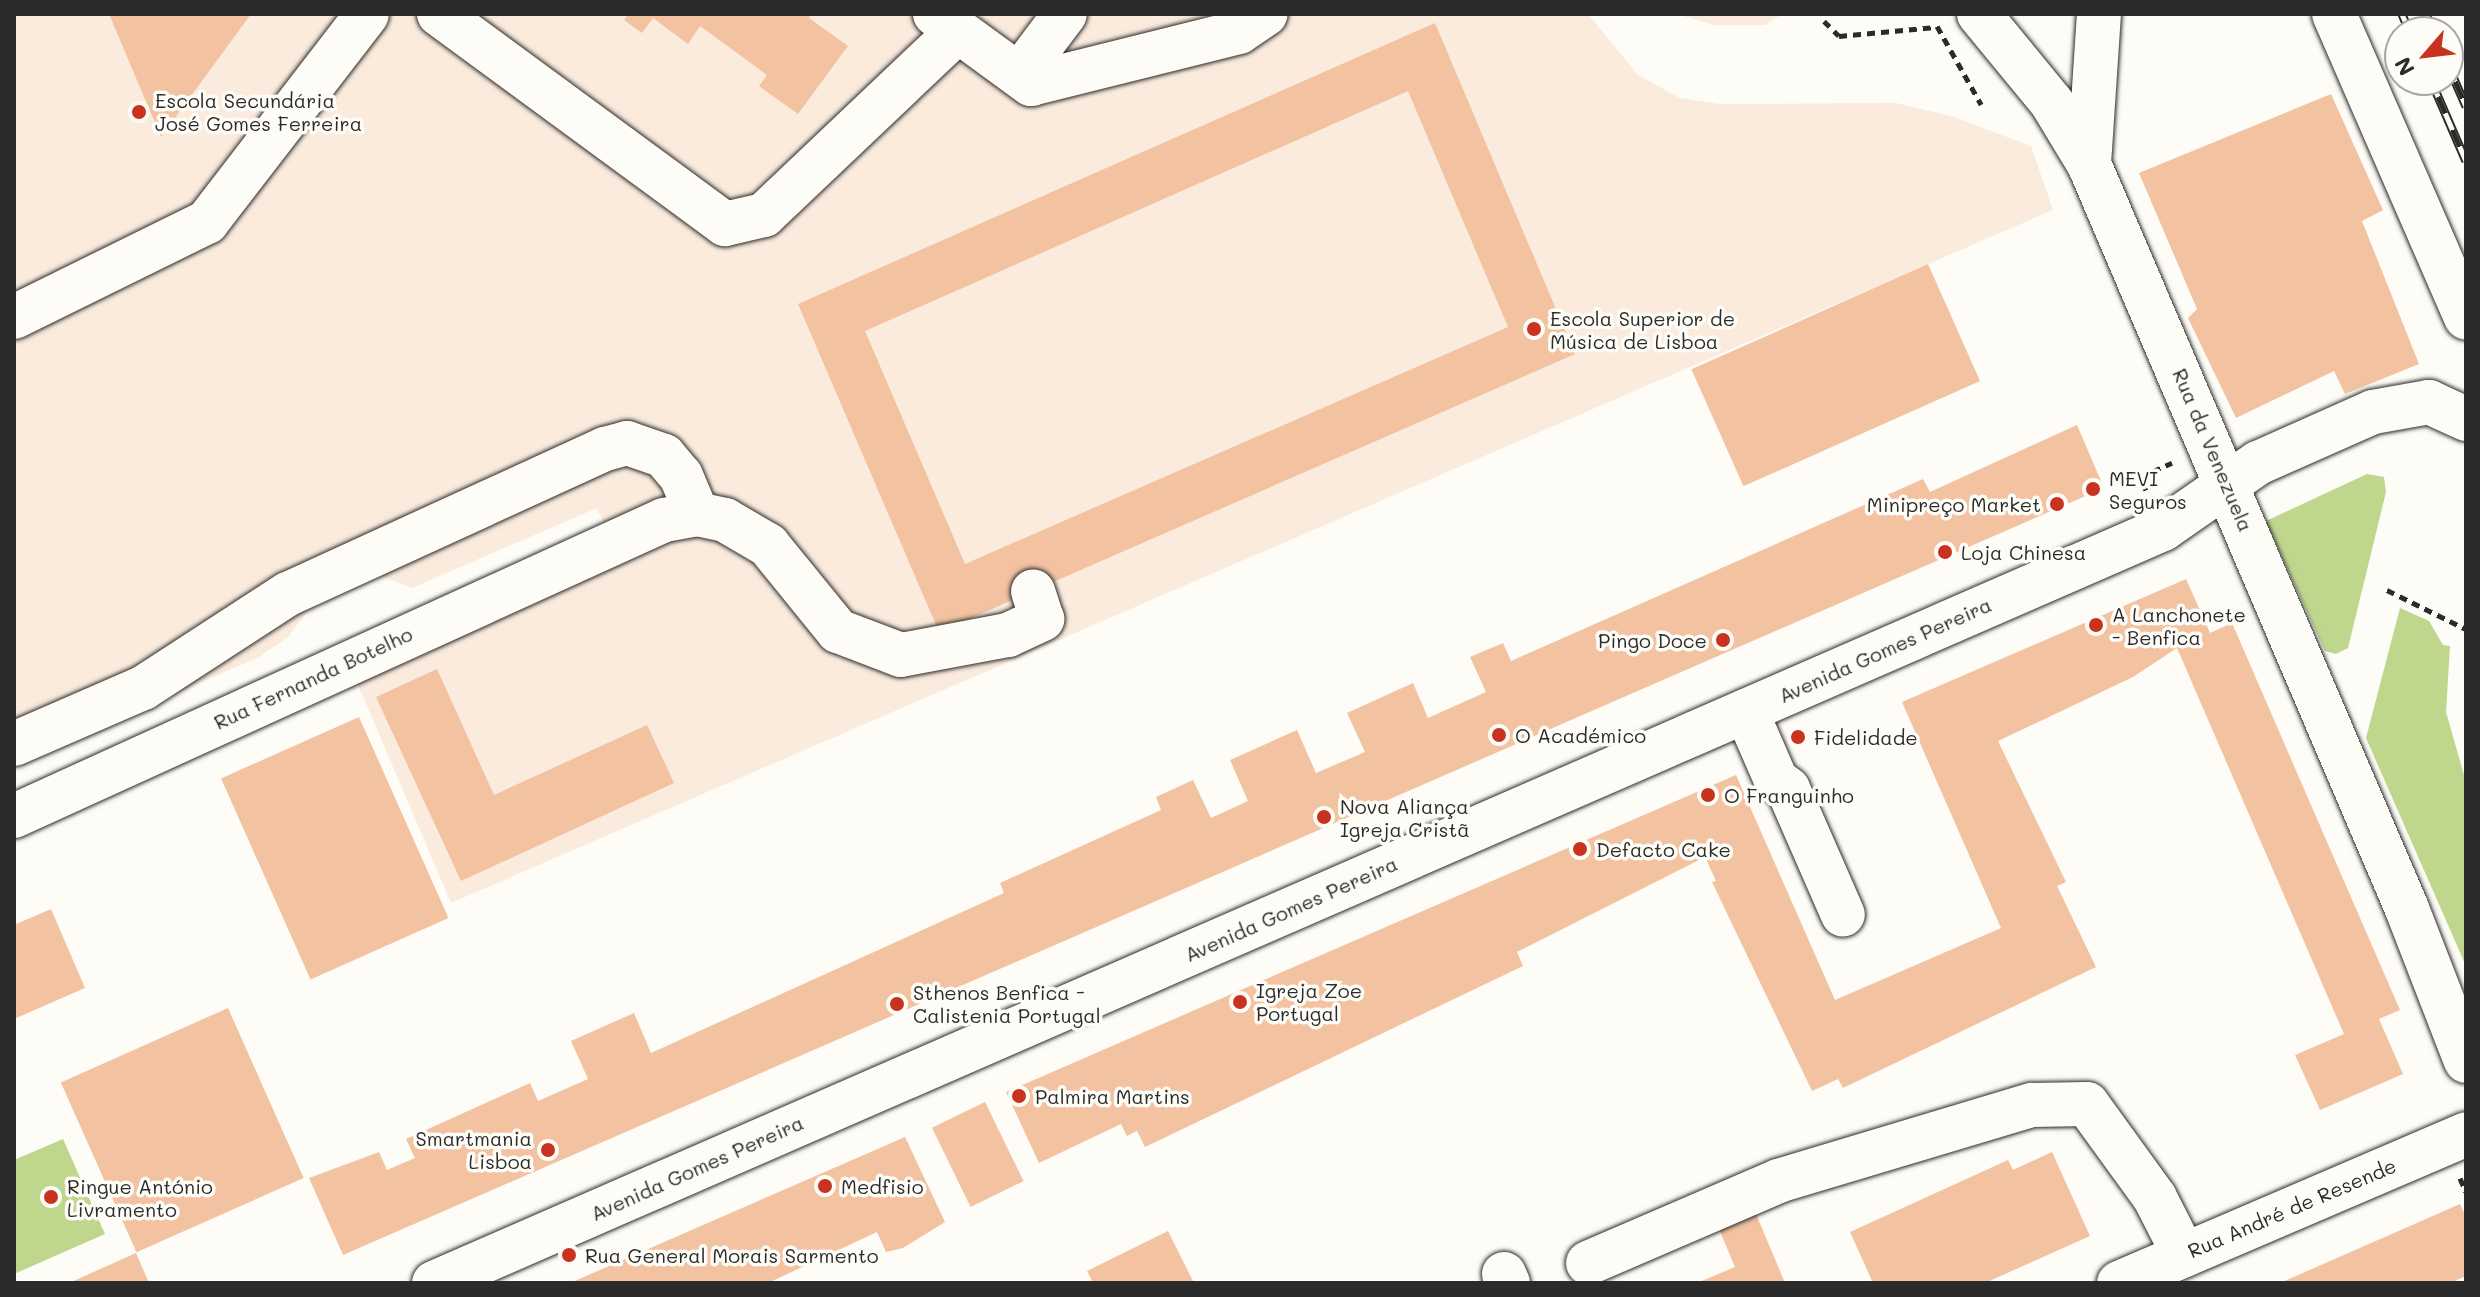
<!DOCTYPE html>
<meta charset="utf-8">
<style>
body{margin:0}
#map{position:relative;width:2480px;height:1297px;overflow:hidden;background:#fdfcf7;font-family:Mali,sans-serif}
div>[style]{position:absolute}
.built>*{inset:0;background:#faebdd}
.green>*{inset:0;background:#bed78d}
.building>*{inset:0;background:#f2c2a1;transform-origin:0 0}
.path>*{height:5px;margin-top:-2.5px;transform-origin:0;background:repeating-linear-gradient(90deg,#2b2b2b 0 8px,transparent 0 14px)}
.roads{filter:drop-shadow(0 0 2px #2b2b2b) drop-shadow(0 0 2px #2b2b2b)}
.minor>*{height:44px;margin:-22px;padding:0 22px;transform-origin:22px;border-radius:22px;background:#fdfcf7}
.rail>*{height:9px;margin-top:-4.5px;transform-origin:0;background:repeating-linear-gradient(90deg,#fdfcf7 0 18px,#2b2b2b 0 36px);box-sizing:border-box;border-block:2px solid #2b2b2b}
.dots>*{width:22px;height:22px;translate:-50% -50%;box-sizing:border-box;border:4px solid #fdfcf7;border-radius:50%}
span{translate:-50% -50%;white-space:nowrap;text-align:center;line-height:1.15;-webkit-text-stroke:7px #fdfcf7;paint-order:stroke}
.poi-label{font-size:20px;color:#2b2b2b}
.left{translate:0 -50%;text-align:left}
.right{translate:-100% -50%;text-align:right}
.street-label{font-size:20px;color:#2b2b2b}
.frame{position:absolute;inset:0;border:16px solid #2b2b2b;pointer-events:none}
.north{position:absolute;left:2384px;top:16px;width:80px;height:80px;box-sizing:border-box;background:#fdfcf7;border:2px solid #a9a8a5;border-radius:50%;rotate:242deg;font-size:22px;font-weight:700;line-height:32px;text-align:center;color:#2b2b2b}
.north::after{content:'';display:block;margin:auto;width:28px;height:36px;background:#c8321e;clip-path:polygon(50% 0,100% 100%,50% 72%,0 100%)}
</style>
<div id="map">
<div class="built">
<i style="clip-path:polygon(14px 14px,1588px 14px,1638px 75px,1680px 98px,1719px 104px,1896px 103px,1951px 116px,2031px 146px,2053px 210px,451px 903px,350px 666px,612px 541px,597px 508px,412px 588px,376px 574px,314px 602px,288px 637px,259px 657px,14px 765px)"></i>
<i style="clip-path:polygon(1677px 14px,1782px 14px,1765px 25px,1714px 25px)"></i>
</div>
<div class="green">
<i style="clip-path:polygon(2367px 474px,2384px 477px,2386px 492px,2348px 648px,2336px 654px,2325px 651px,2266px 521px)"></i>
<i style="clip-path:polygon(2400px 608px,2429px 621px,2443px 645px,2450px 646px,2446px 712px,2466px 782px,2466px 966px,2366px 738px)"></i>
<i style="clip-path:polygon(63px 1139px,105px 1234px,14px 1274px,14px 1160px)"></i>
</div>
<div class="building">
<i style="clip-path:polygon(109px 14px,251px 14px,161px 137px)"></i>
<i style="clip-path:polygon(629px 14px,811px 14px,809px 18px,848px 46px,798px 114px,759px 86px,767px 75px,700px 26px,688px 44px,653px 18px,642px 33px,624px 20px)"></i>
<i style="clip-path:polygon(evenodd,1435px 23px,1575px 354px,939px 632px,798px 304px,1435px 23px,1408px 91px,1508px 327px,965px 564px,865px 331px,1408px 91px)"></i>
<i style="clip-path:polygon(2331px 94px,2383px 210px,2362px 221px,2419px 364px,2345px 394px,2334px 371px,2236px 418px,2188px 318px,2197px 309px,2139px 173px)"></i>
<i style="left:1928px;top:264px;width:128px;height:259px;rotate:66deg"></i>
<i style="clip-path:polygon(2077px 425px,2104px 488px,343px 1255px,309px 1178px,379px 1152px,387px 1170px,415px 1158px,406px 1139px,530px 1083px,538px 1101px,588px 1079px,571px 1041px,634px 1013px,651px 1053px,1004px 893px,1000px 883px,1161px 810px,1156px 797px,1193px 780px,1211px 818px,1248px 801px,1230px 760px,1297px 730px,1316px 773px,1365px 752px,1347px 713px,1413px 683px,1428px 718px,1486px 692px,1470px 657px,1503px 643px,1511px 661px,1923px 479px,1930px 492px)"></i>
<i style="clip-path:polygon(2186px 579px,2210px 633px,2232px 623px,2400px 1010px,2379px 1019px,2403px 1074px,2320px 1110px,2295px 1055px,2344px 1034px,2177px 648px,2133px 677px,1998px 741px,2066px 882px,2057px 886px,2096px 967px,1843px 1088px,1838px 1079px,1812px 1091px,1712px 882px,1716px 881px,1705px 857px,1517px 952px,1523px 966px,1145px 1147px,1137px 1131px,1127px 1136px,1121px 1124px,1039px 1163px,1006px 1092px,1736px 775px,1835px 1000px,2001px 928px,1902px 702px)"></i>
<i style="clip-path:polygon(437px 669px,494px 795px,647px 725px,674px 783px,461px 881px,376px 697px)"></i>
<i style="left:359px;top:717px;width:220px;height:151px;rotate:66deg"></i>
<i style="clip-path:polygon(51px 909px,85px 988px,14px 1019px,14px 925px)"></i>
<i style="left:228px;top:1008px;width:186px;height:183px;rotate:66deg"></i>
<i style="left:985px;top:1102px;width:88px;height:59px;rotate:64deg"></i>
<i style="clip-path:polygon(905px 1137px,945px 1222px,903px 1248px,886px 1252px,877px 1232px,768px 1283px,570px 1283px)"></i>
<i style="clip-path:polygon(2052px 1152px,2090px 1236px,1985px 1283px,1873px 1283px,1850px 1232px,2008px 1160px,2013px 1170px)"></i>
<i style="clip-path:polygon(2460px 1204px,2466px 1217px,2466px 1276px,2450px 1283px,2280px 1283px)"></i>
<i style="clip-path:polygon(1756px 1214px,1785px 1283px,1697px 1283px,1735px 1267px,1719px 1229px)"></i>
<i style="clip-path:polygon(1168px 1231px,1194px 1283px,1093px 1283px,1087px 1271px)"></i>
<i style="clip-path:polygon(136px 1253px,149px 1283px,69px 1283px)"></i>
</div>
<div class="path">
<i style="left:1824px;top:21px;width:21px;rotate:45deg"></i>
<i style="left:1839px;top:36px;width:97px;rotate:-5.3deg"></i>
<i style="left:1937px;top:26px;width:90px;rotate:60.6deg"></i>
<i style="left:2146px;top:490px;width:14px;rotate:-115deg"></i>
<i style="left:2140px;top:477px;width:35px;rotate:-24deg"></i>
<i style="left:2387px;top:590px;width:88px;rotate:26.3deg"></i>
<i style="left:2460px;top:1178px;width:15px;rotate:67deg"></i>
</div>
<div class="roads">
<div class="minor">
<i style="left:439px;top:14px;width:355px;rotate:36.3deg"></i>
<i style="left:725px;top:224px;width:40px;rotate:-13deg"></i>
<i style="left:764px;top:215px;width:267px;rotate:-43.5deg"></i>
<i style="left:935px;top:14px;width:119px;rotate:36.1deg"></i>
<i style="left:1031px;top:84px;width:214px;rotate:-14deg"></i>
<i style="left:1239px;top:32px;width:32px;rotate:-34deg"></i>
<i style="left:1979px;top:14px;width:115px;rotate:50.6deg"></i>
<i style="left:2052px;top:103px;width:71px;rotate:58.8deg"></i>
<i style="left:2089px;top:164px;width:810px;rotate:66.88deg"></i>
<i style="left:2407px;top:909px;width:163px;rotate:68.8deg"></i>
<i style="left:2334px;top:14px;width:331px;rotate:66.5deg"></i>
<i style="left:1019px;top:75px;width:76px;rotate:-53deg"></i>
<i style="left:2089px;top:164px;width:150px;rotate:-86.2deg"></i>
<i style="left:14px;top:317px;width:215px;rotate:-26.2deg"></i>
<i style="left:207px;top:222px;width:262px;rotate:-52.4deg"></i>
<i style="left:1746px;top:711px;width:75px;rotate:66.5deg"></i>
<i style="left:1776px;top:780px;width:15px;rotate:37deg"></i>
<i style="left:1788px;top:789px;width:137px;rotate:66.4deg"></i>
<i style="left:14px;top:744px;width:141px;rotate:-23.5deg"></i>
<i style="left:143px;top:688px;width:173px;rotate:-33deg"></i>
<i style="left:288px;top:594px;width:349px;rotate:-24.6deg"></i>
<i style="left:605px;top:449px;width:23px;rotate:-15deg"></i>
<i style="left:627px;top:443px;width:39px;rotate:19deg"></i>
<i style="left:664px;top:456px;width:26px;rotate:50deg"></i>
<i style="left:681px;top:476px;width:41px;rotate:67.2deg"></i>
<i style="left:14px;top:816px;width:714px;rotate:-24.48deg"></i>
<i style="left:664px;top:520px;width:34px;rotate:-10deg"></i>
<i style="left:697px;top:514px;width:29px;rotate:12deg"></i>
<i style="left:725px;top:520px;width:50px;rotate:30.2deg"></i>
<i style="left:768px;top:545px;width:111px;rotate:50.9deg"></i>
<i style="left:838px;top:631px;width:67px;rotate:20.9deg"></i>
<i style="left:901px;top:655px;width:109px;rotate:-10.6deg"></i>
<i style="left:1008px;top:635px;width:38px;rotate:-25deg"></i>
<i style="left:1042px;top:619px;width:29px;rotate:-108deg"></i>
<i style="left:1588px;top:1263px;width:207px;rotate:-23.3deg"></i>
<i style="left:1778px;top:1181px;width:265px;rotate:-16.7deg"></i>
<i style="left:2032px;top:1105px;width:55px;rotate:-1deg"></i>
<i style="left:2087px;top:1104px;width:116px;rotate:54.1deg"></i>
<i style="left:2155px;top:1198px;width:64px;rotate:63deg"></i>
<i style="left:1504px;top:1274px;width:10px;rotate:66deg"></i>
<i style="left:434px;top:1283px;width:1886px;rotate:-23.56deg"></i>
<i style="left:2163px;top:529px;width:116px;rotate:-34.8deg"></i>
<i style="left:2258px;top:463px;width:126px;rotate:-23.9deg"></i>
<i style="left:2373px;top:412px;width:57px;rotate:-10.1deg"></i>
<i style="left:2429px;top:402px;width:41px;rotate:24.7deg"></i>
<i style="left:2119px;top:1283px;width:378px;rotate:-23.2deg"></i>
</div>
</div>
<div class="rail">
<i style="left:2402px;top:14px;width:20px;rotate:66deg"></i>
<i style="left:2426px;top:14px;width:20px;rotate:66deg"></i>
<i style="left:2448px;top:65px;width:45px;rotate:66.3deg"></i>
<i style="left:2431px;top:80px;width:88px;rotate:66.6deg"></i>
</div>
<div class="dots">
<i style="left:139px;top:112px;background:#c8321e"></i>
<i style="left:1534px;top:329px;background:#c8321e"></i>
<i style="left:2093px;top:489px;background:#c8321e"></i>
<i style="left:2057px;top:504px;background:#c8321e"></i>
<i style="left:1945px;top:552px;background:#c8321e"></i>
<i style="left:2096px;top:625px;background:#c8321e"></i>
<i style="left:1723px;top:640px;background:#c8321e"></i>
<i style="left:1499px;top:735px;background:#c8321e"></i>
<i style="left:1798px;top:737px;background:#c8321e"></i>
<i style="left:1708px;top:795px;background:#c8321e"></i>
<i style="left:1324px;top:817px;background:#c8321e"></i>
<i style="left:1580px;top:849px;background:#c8321e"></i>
<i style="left:1240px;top:1002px;background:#c8321e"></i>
<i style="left:897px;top:1004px;background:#c8321e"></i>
<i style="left:1019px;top:1096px;background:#c8321e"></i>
<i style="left:548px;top:1150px;background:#c8321e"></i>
<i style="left:825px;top:1186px;background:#c8321e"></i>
<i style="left:51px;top:1197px;background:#c8321e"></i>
<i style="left:569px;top:1255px;background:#c8321e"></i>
</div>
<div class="poi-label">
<span class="left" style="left:155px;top:112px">Escola Secundária<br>José Gomes Ferreira</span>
<span class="left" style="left:1550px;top:330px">Escola Superior de<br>Música de Lisboa</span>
<span class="left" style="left:2109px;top:490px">MEVI<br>Seguros</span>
<span class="right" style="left:2041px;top:504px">Minipreço Market</span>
<span class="left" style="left:1961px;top:552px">Loja Chinesa</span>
<span class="left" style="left:2112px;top:626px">A Lanchonete<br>- Benfica</span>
<span class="right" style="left:1707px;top:640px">Pingo Doce</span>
<span class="left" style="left:1515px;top:735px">O Académico</span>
<span class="left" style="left:1814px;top:737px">Fidelidade</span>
<span class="left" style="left:1724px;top:795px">O Franguinho</span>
<span class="left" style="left:1340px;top:818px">Nova Aliança<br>Igreja Cristã</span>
<span class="left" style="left:1596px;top:849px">Defacto Cake</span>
<span class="left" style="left:1256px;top:1002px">Igreja Zoe<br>Portugal</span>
<span class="left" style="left:913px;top:1004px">Sthenos Benfica -<br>Calistenia Portugal</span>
<span class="left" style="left:1035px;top:1096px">Palmira Martins</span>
<span class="right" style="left:532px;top:1150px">Smartmania<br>Lisboa</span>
<span class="left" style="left:67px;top:1198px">Ringue António<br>Livramento</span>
<span class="left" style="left:841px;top:1186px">Medfisio</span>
<span class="left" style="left:585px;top:1255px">Rua General Morais Sarmento</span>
</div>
<div class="street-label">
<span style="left:2213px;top:450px;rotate:67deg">Rua da Venezuela</span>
<span style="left:1885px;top:650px;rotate:-24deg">Avenida Gomes Pereira</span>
<span style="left:313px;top:678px;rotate:-25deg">Rua Fernanda Botelho</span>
<span style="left:1291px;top:909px;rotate:-24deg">Avenida Gomes Pereira</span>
<span style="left:697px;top:1168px;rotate:-24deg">Avenida Gomes Pereira</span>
<span style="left:2292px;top:1208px;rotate:-23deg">Rua André de Resende</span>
</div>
<div class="frame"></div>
<div class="north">N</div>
</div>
